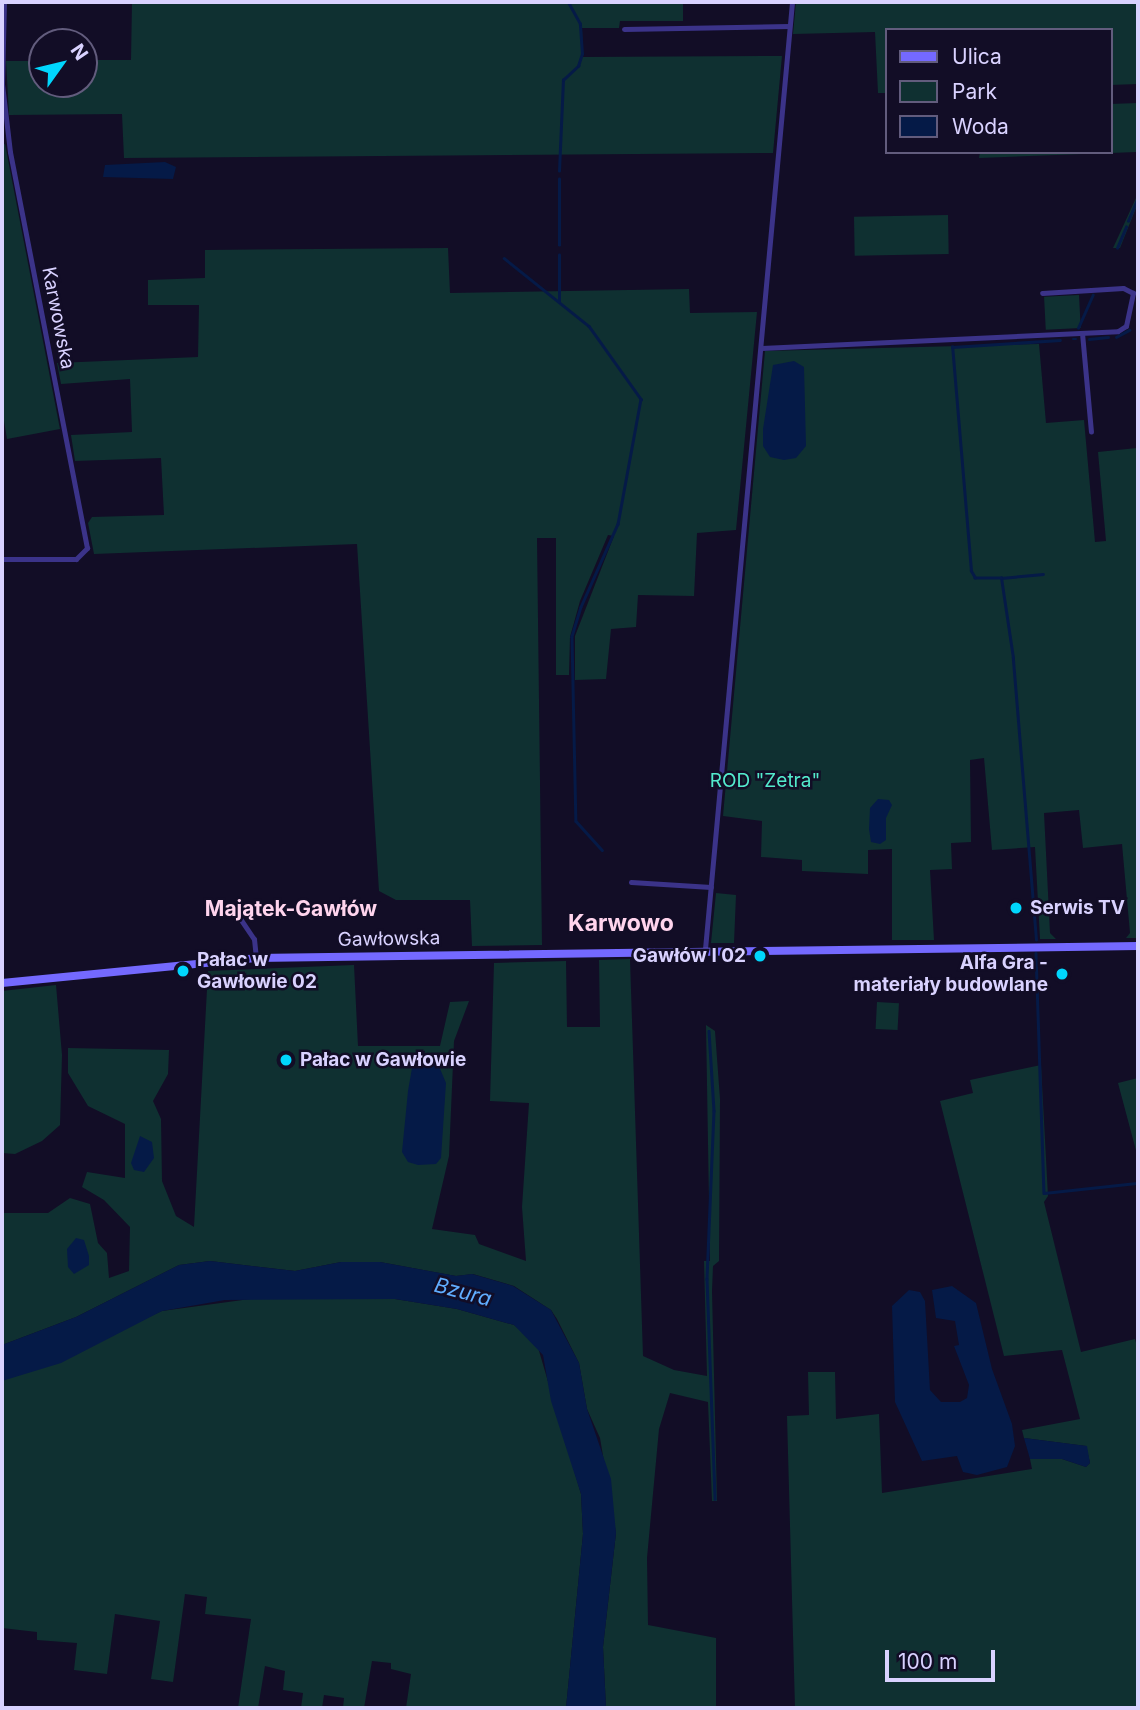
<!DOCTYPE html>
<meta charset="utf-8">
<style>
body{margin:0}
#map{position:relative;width:1140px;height:1710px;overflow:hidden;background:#120d26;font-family:Inter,sans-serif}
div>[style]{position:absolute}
.green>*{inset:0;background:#0f3031;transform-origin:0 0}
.water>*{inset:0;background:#051a47}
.stream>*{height:2.5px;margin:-1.25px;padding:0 1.25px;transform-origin:1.25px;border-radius:1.25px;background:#051a47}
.street>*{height:5px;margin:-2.5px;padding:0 2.5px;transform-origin:2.5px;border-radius:2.5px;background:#3b3389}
.secondary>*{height:8px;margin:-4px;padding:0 4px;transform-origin:4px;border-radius:4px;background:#7469ff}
.dots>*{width:19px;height:19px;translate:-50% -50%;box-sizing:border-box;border:4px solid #120d26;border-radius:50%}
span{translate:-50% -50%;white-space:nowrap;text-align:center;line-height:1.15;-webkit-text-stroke:5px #120d26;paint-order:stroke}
.street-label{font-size:19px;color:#d9d2ff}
.park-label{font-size:19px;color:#53eacc}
.poi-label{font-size:19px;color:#d9d2ff;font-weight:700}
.left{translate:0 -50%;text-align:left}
.right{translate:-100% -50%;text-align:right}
.neighbourhood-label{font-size:21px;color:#ffd4ed;font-weight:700}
.water-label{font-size:21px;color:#60adff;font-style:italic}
.quarter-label{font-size:23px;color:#ffd4ed;font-weight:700}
.frame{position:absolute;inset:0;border:4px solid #d9d2ff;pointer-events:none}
.legend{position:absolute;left:885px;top:28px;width:228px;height:126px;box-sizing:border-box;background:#120d26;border:2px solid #625c7d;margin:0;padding:9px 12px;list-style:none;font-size:21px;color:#d9d2ff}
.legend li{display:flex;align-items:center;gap:14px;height:35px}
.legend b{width:35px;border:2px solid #625c7d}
.north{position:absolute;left:28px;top:28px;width:70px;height:70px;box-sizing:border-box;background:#120d26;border:2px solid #625c7d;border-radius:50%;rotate:56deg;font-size:19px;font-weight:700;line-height:28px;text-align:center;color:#d9d2ff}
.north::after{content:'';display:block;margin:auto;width:24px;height:32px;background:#00d6fd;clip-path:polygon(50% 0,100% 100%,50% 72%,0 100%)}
.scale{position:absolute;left:885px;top:1650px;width:110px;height:32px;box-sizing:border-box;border:4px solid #d9d2ff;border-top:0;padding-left:9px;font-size:21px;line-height:24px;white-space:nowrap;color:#d9d2ff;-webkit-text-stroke:5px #120d26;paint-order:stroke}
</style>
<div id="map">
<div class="green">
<i style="clip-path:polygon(104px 2px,683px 2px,683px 21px,620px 21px,619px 28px,582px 28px,583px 57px,782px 56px,773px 153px,124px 158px,122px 114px,9px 115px,6px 61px,42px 61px,42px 84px,84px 84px,84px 60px,131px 60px,132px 2px)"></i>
<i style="clip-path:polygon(796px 2px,1138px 2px,1138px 84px,1110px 85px,1110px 30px,886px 30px,886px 93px,878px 93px,875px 32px,793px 34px)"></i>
<i style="clip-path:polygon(1138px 103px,1138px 203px,1120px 248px,1113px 248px,1136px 198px,1137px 152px,979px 158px,980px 152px,1110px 152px,1110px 104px)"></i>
<i style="clip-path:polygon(5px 144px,60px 429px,7px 439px,2px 409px,2px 145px)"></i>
<i style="left:948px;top:215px;width:39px;height:94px;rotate:89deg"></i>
<i style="clip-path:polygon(448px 248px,450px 293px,689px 289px,690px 313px,757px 312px,736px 530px,697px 533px,694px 596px,638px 595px,636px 627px,611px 629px,606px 679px,575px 680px,575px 636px,614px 536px,608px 535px,580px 601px,570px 637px,569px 675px,556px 675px,556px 538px,537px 538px,542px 945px,472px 946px,470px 900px,396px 900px,379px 891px,357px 544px,94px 554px,88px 523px,92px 517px,164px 515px,161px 458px,75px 461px,71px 435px,132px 432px,130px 379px,61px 384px,57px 363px,198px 357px,199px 305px,148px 305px,148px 280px,205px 278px,205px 250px)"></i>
<i style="left:1079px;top:295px;width:33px;height:35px;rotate:87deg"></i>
<i style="clip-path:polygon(1039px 344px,1046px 423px,1084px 420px,1095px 542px,1106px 541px,1098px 452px,1137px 448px,1138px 938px,1126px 938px,1130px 933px,1122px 844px,1083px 848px,1079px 810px,1044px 813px,1050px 933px,1056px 939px,1040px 939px,1035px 847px,992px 850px,984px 758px,970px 760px,971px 842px,951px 843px,952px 869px,930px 870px,934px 940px,892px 940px,892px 849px,868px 850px,868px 874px,802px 871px,802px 860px,761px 857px,762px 821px,723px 816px,765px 351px)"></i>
<i style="clip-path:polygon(716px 893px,736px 895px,734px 943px,711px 943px)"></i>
<i style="clip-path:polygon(630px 959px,643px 1356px,674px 1370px,707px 1376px,704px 1261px,710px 1261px,706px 1025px,715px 1031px,720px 1099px,719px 1261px,713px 1266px,712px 1291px,717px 1501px,712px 1501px,708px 1402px,670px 1393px,659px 1429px,647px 1558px,648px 1625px,716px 1638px,716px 1708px,606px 1708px,603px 1647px,616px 1533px,600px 1438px,587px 1409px,579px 1363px,557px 1319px,551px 1310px,514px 1286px,473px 1274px,456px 1276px,380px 1262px,341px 1262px,295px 1271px,210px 1261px,179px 1265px,76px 1317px,2px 1345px,2px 1213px,48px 1213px,70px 1198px,90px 1204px,98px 1243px,107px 1253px,109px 1278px,129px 1271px,130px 1227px,104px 1200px,82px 1187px,87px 1172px,125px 1178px,125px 1124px,88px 1106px,68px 1073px,68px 1048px,169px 1050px,168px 1074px,153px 1101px,161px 1119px,162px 1181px,176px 1216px,194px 1227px,208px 971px,354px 965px,358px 1046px,440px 1046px,450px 1002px,469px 1001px,454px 1041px,449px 1156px,432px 1229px,475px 1235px,479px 1244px,526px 1261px,522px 1207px,529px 1103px,490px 1101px,494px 963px,566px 961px,567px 1027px,600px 1027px,599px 960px)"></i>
<i style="clip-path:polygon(56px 985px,62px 1055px,60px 1125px,42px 1141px,15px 1154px,2px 1153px,2px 991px)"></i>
<i style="left:877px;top:1002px;width:22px;height:27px;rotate:3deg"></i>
<i style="clip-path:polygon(1041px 1065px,1048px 1196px,1044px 1202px,1081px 1352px,1135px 1339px,1138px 1350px,1138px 1708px,795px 1708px,787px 1416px,809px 1415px,808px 1372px,835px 1372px,836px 1419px,879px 1414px,882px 1493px,1032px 1469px,1030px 1459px,1062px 1459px,1086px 1467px,1090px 1463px,1086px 1446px,1024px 1438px,1022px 1430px,1080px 1419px,1062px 1350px,1004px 1356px,940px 1101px,973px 1093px,970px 1080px)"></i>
<i style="clip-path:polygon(1138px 1078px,1138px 1158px,1118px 1083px)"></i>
<i style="clip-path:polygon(250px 1299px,395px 1299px,457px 1309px,514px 1325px,537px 1344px,581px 1494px,583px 1534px,566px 1708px,406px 1708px,411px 1674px,391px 1669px,391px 1663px,372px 1661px,364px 1708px,343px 1708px,344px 1698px,324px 1695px,322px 1708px,301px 1708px,303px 1693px,283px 1690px,285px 1671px,265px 1666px,258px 1708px,238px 1708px,251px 1619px,205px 1614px,207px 1597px,185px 1594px,173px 1682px,151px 1679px,160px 1621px,115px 1614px,107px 1674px,74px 1670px,77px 1643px,37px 1640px,37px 1632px,2px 1628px,2px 1381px,162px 1311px)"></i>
</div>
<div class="water">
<i style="clip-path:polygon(165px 162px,176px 167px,173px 179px,103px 177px,105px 165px)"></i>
<i style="clip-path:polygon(794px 361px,804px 367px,806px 446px,796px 458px,784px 460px,770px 457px,763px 446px,763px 429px,773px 365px)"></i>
<i style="clip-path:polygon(878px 799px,889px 800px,892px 805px,886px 818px,886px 840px,880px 844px,871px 842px,869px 829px,870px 808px)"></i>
<i style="clip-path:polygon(429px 1061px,438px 1064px,446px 1083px,441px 1158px,436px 1164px,418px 1165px,408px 1162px,402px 1152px,408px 1091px,412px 1068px)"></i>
<i style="clip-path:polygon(140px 1136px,152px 1142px,154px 1158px,144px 1172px,134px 1170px,131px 1163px)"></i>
<i style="clip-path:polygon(76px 1238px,84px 1240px,89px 1256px,89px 1265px,74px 1274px,68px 1267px,67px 1249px)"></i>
<i style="clip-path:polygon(210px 1261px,295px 1271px,341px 1262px,380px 1262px,456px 1276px,472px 1274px,513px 1286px,551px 1310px,579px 1363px,587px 1409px,611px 1479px,616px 1533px,603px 1647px,606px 1708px,566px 1708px,583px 1534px,581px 1494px,551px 1401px,543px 1355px,514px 1325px,457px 1309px,395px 1299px,225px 1300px,162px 1311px,61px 1363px,2px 1381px,2px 1345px,76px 1317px,179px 1265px)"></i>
<i style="clip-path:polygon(952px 1286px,976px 1303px,992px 1369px,1012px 1424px,1015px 1446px,1007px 1467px,977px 1475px,963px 1472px,957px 1456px,922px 1461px,895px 1402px,892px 1306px,909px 1290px,920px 1292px,925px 1301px,930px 1390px,941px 1402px,960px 1402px,967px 1398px,969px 1385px,954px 1346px,959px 1345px,955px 1321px,936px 1318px,932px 1290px)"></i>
<i style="clip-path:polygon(1024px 1438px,1087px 1446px,1090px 1463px,1086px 1467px,1062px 1459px,1030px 1459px)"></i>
</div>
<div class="stream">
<i style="left:559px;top:171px;width:91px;rotate:-87.5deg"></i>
<i style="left:563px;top:80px;width:21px;rotate:-43deg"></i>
<i style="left:578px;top:66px;width:13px;rotate:-72deg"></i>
<i style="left:582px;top:54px;width:30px;rotate:-94deg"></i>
<i style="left:580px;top:24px;width:25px;rotate:-119deg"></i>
<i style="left:1128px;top:221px;width:26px;rotate:-67deg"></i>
<i style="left:559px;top:245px;width:66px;rotate:-90deg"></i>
<i style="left:1117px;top:248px;width:23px;rotate:-67deg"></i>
<i style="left:504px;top:258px;width:109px;rotate:38.7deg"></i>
<i style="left:589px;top:326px;width:90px;rotate:54.5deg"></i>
<i style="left:641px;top:399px;width:127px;rotate:100.4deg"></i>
<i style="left:618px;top:524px;width:91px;rotate:114deg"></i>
<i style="left:581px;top:607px;width:31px;rotate:107deg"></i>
<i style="left:572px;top:637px;width:184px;rotate:88.8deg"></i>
<i style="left:576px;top:821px;width:39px;rotate:48deg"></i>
<i style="left:559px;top:302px;width:47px;rotate:-90deg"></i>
<i style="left:1078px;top:328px;width:36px;rotate:-66deg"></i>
<i style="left:1116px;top:337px;width:15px;rotate:-28deg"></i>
<i style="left:1073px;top:339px;width:3px"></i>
<i style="left:1089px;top:339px;width:19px;rotate:-6deg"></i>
<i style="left:1001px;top:578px;width:42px;rotate:-5.4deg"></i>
<i style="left:1036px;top:940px;width:283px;rotate:-94.7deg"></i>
<i style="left:1013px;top:658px;width:81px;rotate:-98.5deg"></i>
<i style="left:1001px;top:578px;width:26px;rotate:180deg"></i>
<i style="left:975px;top:578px;width:8px;rotate:-120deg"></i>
<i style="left:971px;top:571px;width:225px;rotate:-94.8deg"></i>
<i style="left:952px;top:347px;width:108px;rotate:-3.7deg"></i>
<i style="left:1036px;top:953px;width:240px;rotate:88.1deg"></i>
<i style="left:1044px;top:1193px;width:95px;rotate:-6.1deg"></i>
<i style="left:709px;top:1031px;width:80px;rotate:86.4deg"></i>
<i style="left:714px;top:1111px;width:168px;rotate:92.4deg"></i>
<i style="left:707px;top:1279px;width:220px;rotate:87.9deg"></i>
</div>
<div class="street">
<i style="left:624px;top:29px;width:165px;rotate:-1deg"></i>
<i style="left:1082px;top:333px;width:99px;rotate:84.8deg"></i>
<i style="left:761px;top:348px;width:357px;rotate:-2.7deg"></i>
<i style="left:1118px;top:331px;width:9px;rotate:-32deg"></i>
<i style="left:1126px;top:326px;width:34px;rotate:-78deg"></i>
<i style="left:1133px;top:293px;width:11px;rotate:-153deg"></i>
<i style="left:1123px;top:288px;width:81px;rotate:176.5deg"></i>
<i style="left:2px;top:559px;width:74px"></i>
<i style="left:76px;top:559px;width:16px;rotate:-45deg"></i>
<i style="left:87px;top:548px;width:403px;rotate:-101deg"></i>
<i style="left:10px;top:152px;width:68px;rotate:-96.7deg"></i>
<i style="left:2px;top:84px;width:82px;rotate:-88.6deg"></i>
<i style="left:631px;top:882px;width:80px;rotate:3.6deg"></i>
<i style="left:235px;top:911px;width:34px;rotate:56deg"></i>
<i style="left:254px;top:939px;width:19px;rotate:84deg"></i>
<i style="left:705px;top:949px;width:951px;rotate:-84.75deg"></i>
</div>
<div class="secondary">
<i style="left:2px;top:983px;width:255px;rotate:-5.6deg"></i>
<i style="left:256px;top:958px;width:882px;rotate:-0.78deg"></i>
</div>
<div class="dots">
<i style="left:1016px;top:908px;background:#00d6fd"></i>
<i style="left:760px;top:956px;background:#00d6fd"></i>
<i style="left:183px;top:971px;background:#00d6fd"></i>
<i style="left:1062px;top:974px;background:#00d6fd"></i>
<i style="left:286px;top:1060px;background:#00d6fd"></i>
</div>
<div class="street-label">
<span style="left:58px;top:318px;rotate:79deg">Karwowska</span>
<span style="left:389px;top:939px;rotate:-1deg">Gawłowska</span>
</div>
<div class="park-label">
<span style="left:765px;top:781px">ROD "Zetra"</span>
</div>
<div class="poi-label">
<span class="left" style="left:1030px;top:908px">Serwis TV</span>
<span class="right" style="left:746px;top:956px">Gawłów I 02</span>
<span class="left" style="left:197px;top:971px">Pałac w<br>Gawłowie 02</span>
<span class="right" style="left:1048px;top:974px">Alfa Gra -<br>materiały budowlane</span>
<span class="left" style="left:300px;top:1060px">Pałac w Gawłowie</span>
</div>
<div class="neighbourhood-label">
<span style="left:291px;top:909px">Majątek-Gawłów</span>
</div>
<div class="water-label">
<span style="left:463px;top:1292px;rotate:15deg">Bzura</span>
</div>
<div class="quarter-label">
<span style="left:621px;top:923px">Karwowo</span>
</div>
<div class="frame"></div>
<ul class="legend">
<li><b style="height:9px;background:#7469ff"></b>Ulica</li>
<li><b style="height:19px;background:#0f3031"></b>Park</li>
<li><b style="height:19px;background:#051a47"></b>Woda</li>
</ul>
<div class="north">N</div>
<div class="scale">100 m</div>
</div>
